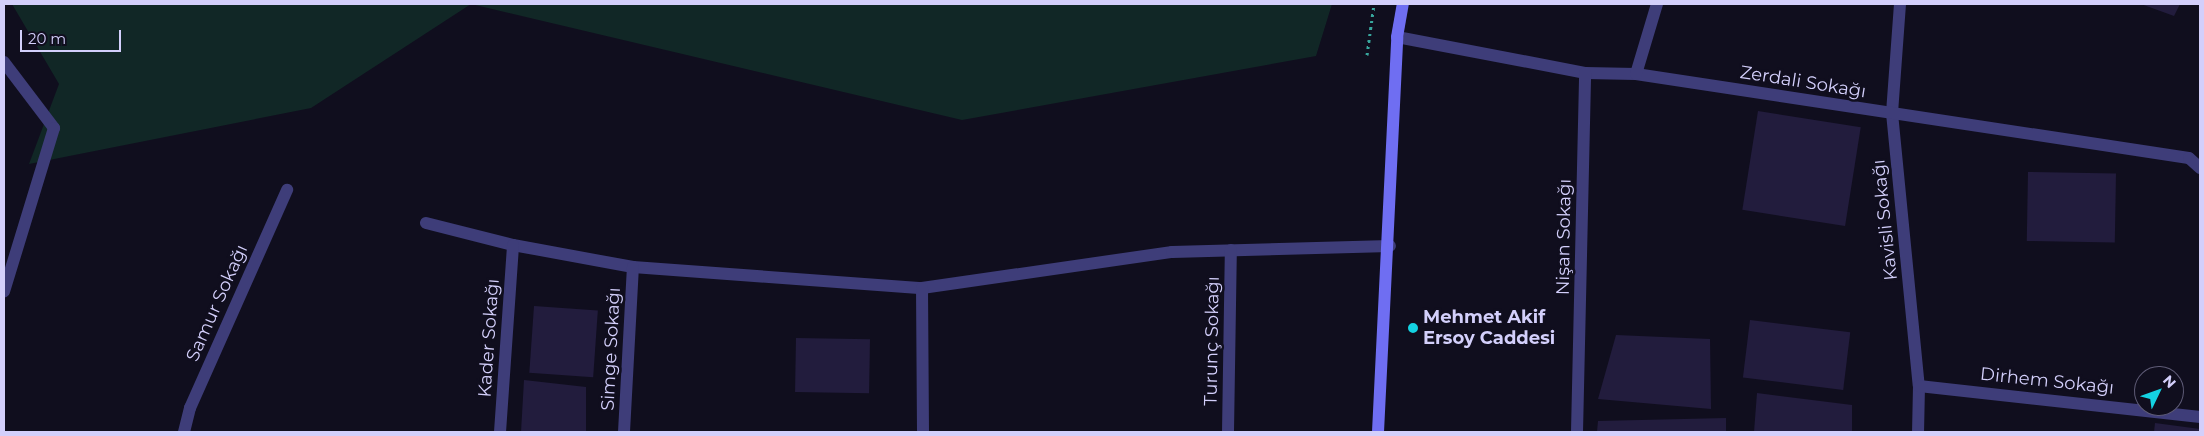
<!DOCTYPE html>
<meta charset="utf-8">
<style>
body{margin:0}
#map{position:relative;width:2204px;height:436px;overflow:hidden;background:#100e1e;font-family:Montserrat,sans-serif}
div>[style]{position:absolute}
.green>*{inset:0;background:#112726}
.building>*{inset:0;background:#221c3d;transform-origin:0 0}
.path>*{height:3px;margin-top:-1.5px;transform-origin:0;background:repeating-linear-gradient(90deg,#38a69d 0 2.5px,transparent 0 6.5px)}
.street>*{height:12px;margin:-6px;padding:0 6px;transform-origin:6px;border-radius:6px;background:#3e3d79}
.secondary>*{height:12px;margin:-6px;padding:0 6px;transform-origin:6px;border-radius:6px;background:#6f6ef2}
.dots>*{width:14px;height:14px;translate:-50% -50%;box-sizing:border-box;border:2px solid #100e1e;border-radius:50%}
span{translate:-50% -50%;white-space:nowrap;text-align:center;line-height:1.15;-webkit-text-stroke:5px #100e1e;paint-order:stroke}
.street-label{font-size:18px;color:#d3cffb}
.poi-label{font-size:18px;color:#d3cffb;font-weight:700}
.left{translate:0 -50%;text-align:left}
.frame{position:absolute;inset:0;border:5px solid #d3cffb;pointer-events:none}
.north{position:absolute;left:2134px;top:366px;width:50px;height:50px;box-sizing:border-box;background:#100e1e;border:1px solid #5e5b76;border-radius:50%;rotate:48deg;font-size:14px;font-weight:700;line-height:20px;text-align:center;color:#d3cffb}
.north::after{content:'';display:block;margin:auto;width:18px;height:22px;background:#14d2e2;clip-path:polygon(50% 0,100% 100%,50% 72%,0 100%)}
.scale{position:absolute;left:20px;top:30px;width:101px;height:22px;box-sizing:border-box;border:2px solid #d3cffb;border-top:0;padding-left:6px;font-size:15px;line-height:18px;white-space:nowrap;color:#d3cffb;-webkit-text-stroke:4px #100e1e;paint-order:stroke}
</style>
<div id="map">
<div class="green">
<i style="clip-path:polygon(12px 4px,1332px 4px,1316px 56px,962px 120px,471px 4px,311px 108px,29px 164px,59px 84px)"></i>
</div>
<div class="building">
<i style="clip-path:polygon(2141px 4px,2180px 4px,2174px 16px)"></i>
<i style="left:1758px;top:111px;width:104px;height:100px;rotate:9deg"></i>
<i style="left:2028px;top:172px;width:88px;height:69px;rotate:1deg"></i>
<i style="left:534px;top:306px;width:64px;height:67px;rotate:4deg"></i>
<i style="left:1750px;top:320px;width:101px;height:58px;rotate:7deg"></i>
<i style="clip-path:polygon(1616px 335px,1710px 339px,1711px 409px,1598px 399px)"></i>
<i style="left:796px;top:338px;width:74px;height:54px;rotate:1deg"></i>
<i style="clip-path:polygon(524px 380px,586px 387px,586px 432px,521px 432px)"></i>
<i style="clip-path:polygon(1757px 393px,1852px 405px,1852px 432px,1754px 432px)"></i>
<i style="clip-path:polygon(1726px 418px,1726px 432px,1597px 432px,1598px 421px)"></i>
<i style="clip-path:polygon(2155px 423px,2200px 429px,2200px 432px,2154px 432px)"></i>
</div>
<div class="path">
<i style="left:1367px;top:55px;width:51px;rotate:-82.2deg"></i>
</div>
<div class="street">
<i style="left:1900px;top:4px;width:109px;rotate:94.2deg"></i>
<i style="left:1892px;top:113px;width:274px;rotate:84.4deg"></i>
<i style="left:1919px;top:386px;width:46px;rotate:91.2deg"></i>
<i style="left:1397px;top:37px;width:191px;rotate:10.8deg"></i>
<i style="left:1585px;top:73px;width:51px;rotate:1.1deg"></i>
<i style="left:1636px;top:74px;width:559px;rotate:8.64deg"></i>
<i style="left:2189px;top:158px;width:15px;rotate:42deg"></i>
<i style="left:4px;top:62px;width:83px;rotate:52.9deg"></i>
<i style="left:54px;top:128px;width:171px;rotate:107deg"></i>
<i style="left:1636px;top:74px;width:73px;rotate:-73.3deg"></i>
<i style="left:426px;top:223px;width:90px;rotate:14.2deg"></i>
<i style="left:513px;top:245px;width:122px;rotate:10.4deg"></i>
<i style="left:633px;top:267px;width:290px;rotate:4.2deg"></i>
<i style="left:922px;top:288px;width:253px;rotate:-8.2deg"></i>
<i style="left:1172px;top:252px;width:218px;rotate:-1.6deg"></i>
<i style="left:922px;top:288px;width:144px;rotate:89.6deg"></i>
<i style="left:1919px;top:386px;width:283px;rotate:6.3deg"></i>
<i style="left:184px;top:432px;width:25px;rotate:-76deg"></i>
<i style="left:190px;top:408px;width:239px;rotate:-66deg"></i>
<i style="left:500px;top:432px;width:187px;rotate:-86deg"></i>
<i style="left:624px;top:432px;width:165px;rotate:-86.9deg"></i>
<i style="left:1228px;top:432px;width:182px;rotate:-89.1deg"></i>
<i style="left:1577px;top:432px;width:359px;rotate:-88.7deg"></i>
</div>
<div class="secondary">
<i style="left:1378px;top:432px;width:395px;rotate:-87.2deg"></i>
<i style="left:1397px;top:37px;width:34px;rotate:-80deg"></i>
</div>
<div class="dots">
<i style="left:1413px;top:328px;background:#14d2e2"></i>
</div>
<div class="street-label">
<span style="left:1803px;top:82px;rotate:9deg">Zerdali Sokağı</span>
<span style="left:1885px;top:220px;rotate:-96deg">Kavisli Sokağı</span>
<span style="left:1564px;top:237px;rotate:-89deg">Nişan Sokağı</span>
<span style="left:217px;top:303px;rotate:-66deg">Samur Sokağı</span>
<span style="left:489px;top:338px;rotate:-86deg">Kader Sokağı</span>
<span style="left:1212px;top:341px;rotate:-89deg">Turunç Sokağı</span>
<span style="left:611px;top:349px;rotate:-87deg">Simge Sokağı</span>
<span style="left:2047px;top:381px;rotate:6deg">Dirhem Sokağı</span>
</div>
<div class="poi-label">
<span class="left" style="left:1423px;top:328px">Mehmet Akif<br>Ersoy Caddesi</span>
</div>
<div class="frame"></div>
<div class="north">N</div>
<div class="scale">20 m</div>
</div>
